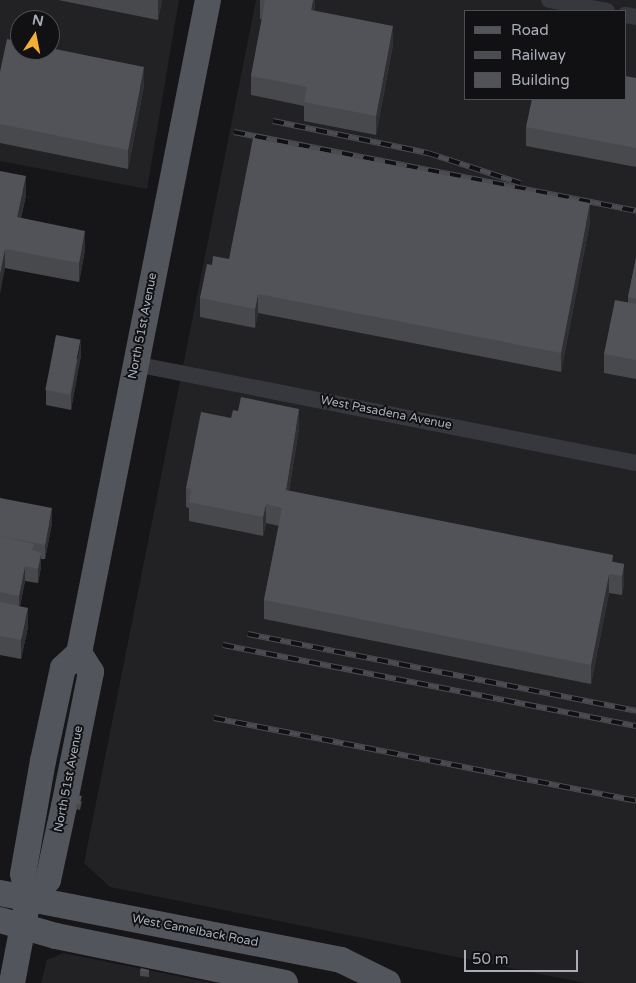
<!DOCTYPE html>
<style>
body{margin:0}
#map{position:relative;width:636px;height:983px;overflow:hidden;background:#161618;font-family:"Varela Round",sans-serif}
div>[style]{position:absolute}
.built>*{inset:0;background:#222225}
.minor>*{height:16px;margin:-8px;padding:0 8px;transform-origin:8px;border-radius:8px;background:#37383d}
.primary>*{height:26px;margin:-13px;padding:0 13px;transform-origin:13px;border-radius:13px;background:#53555c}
.rail>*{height:5.5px;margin-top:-2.75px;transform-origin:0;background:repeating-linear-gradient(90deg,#111113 0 11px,#4a4c52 0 22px);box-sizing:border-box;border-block:1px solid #4a4c52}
.wall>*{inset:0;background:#47494d}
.shaded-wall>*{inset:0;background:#2f3033}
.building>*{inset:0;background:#525359;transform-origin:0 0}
span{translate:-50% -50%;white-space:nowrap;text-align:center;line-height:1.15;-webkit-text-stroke:4px #111113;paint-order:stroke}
.street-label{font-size:12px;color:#a8adb8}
.legend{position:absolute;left:464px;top:10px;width:162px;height:90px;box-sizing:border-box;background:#111113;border:1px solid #4d4f55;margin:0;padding:6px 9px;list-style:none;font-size:15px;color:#a8adb8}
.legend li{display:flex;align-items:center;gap:10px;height:25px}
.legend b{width:25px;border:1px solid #4d4f55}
.north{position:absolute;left:10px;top:10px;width:50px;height:50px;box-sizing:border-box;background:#111113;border:1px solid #4d4f55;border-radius:50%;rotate:11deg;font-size:14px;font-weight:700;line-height:20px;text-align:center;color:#a8adb8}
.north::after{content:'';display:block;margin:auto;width:18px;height:22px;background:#f2b134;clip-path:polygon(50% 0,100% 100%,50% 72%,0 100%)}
.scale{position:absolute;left:464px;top:950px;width:114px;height:22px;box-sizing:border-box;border:2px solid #a8adb8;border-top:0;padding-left:6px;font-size:15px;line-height:18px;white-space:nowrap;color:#a8adb8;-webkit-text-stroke:4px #111113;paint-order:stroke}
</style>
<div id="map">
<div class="built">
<i style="clip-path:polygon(evenodd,0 0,179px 0,147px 189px,0 161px,0 0,20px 20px,50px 20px,50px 50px,20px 50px,20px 20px)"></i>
<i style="clip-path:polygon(evenodd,256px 0,636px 0,636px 983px,585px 983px,110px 887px,84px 863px,256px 0,465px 11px,625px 11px,625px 99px,465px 99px,465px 11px)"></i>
<i style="clip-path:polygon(63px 953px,212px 983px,41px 983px,47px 960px)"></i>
</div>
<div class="minor">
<i style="left:549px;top:0;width:59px;rotate:10.7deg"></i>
<i style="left:625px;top:15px;width:11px;rotate:10deg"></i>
<i style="left:135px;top:364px;width:511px;rotate:11.18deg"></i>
</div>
<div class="primary">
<i style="left:0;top:893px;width:348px;rotate:11.1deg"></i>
<i style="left:341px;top:960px;width:52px;rotate:26.1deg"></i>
<i style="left:28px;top:899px;width:28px;rotate:-44deg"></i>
<i style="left:48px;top:880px;width:76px;rotate:-77.8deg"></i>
<i style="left:64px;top:806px;width:137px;rotate:-78.6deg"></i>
<i style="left:91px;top:672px;width:22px;rotate:-122deg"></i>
<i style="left:0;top:920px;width:58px;rotate:15.9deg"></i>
<i style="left:56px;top:936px;width:234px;rotate:11.6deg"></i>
<i style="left:12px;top:983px;width:86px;rotate:-79.2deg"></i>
<i style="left:28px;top:899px;width:25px;rotate:-101deg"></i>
<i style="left:23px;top:874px;width:115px;rotate:-80deg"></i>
<i style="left:43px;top:761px;width:95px;rotate:-77.9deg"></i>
<i style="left:63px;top:668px;width:22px;rotate:-43deg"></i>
<i style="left:79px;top:653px;width:666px;rotate:-78.83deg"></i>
</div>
<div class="rail">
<i style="left:273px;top:121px;width:158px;rotate:11.7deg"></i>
<i style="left:428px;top:153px;width:97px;rotate:18.1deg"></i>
<i style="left:234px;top:132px;width:410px;rotate:11.1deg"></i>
<i style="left:248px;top:634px;width:396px;rotate:11.2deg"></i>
<i style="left:223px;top:645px;width:421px;rotate:11.1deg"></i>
<i style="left:214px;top:718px;width:430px;rotate:11.1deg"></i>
</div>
<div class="wall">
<i style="clip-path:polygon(58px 0,162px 0,158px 20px)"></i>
<i style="clip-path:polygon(260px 0,315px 0,314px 11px,393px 45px,376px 135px,304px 121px,304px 106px,251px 95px,251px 76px,262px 19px,260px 19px)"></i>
<i style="clip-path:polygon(0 72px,144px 86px,128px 169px,0 143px)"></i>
<i style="clip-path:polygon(636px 78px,636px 167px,526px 146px,526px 127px)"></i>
<i style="clip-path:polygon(0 171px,26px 195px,21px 218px,85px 250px,79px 282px,5px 268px)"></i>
<i style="clip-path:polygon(590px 222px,561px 372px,258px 313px,255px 328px,200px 317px,200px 298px,212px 265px,229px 259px)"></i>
<i style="clip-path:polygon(636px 258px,636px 379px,604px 373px,604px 354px,628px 303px,628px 297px)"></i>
<i style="clip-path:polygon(81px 355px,71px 410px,46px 405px,46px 390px)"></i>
<i style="clip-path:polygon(231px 418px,299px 428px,289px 491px,624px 564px,624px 583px,622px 595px,609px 593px,591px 684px,264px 619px,264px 600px,279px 526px,266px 523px,263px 536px,189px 521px,189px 508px,186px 507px,186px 488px)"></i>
<i style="clip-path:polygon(0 498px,52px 523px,45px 559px,41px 559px,41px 567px,38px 583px,25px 581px,20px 606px,28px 627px,21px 659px,0 655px)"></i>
<i style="clip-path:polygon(82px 801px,80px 810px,76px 809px,76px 804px)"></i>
<i style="clip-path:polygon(149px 970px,149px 977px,140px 976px,140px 971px)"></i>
</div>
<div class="shaded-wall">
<i style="clip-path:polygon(158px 0,162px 0,158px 20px)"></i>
<i style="clip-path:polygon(313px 0,315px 0,315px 8px,311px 29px,311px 10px)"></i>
<i style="clip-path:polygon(393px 26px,393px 45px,376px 135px,376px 116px)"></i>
<i style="clip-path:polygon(144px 67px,144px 86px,128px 169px,128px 150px)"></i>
<i style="clip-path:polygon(26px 176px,26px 195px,17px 236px,17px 217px)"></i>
<i style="clip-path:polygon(590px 203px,590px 222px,561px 372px,561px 353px)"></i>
<i style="clip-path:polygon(85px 231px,85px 250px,79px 282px,79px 263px)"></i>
<i style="clip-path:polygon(5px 249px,5px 268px,0 294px,0 275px)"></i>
<i style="clip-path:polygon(258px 294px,258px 313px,255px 328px,255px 309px)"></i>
<i style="clip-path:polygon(81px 340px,81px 355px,71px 410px,71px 395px)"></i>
<i style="clip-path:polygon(299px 409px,299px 428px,286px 509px,286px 490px)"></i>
<i style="clip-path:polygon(266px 504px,266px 523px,263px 536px,263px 517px)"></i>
<i style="clip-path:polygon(52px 508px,52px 523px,45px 559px,45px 545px)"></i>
<i style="clip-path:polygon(41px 553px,41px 567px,38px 583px,38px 569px)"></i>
<i style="clip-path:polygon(624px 564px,624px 583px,622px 595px,622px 576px)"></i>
<i style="clip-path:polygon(25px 566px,25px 581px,19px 611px,19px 596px)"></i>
<i style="clip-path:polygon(609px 574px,609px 593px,591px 684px,591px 665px)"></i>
<i style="clip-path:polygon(28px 608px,28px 627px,21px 659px,21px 640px)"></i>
</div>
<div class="building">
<i style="clip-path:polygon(261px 0,313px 0,311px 10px,393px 26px,376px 116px,304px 102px,307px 87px,251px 76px,265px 1px)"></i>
<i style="clip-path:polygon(7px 39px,20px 42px,20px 50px,50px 50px,50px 48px,144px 67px,128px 150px,0 124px,0 72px)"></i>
<i style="clip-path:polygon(625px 76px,636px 78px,636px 148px,526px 127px,532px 99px,625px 99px)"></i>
<i style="clip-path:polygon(253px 138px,590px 203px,561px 353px,258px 294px,255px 309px,200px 298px,207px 264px,212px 265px,213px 256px,229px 259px)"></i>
<i style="clip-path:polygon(0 171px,26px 176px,17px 217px,85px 231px,79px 263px,5px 249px,0 275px)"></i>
<i style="clip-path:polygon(636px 258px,636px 299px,628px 297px)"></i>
<i style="clip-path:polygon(615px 300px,636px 304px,636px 303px,636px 360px,604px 354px)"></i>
<i style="left:56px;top:335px;width:25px;height:56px;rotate:11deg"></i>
<i style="clip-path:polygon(241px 397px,299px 409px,286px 490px,613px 555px,612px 562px,624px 564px,622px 576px,609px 574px,591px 665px,264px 600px,282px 508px,266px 504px,263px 517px,189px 502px,191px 489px,186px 488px,201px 412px,231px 418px,233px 410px,238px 411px)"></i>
<i style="clip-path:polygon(0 498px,52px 508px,45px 545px,0 536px)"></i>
<i style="clip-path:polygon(0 536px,34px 544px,32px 550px,41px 553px,38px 569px,25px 566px,19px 596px,0 592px)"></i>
<i style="clip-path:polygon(0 602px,28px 608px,21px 640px,0 636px)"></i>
<i style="left:78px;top:795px;width:4px;height:9px;rotate:14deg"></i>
<i style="clip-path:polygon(141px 968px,149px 970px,149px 972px,140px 971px)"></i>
</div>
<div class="street-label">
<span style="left:143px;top:326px;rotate:-79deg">North 51st Avenue</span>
<span style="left:386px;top:413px;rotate:11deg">West Pasadena Avenue</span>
<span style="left:69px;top:779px;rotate:-79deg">North 51st Avenue</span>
<span style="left:195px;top:931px;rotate:11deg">West Camelback Road</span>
</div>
<ul class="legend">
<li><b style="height:6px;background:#53555c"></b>Road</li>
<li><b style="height:6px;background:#4a4c52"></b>Railway</li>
<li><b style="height:14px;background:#525359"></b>Building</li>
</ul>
<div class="north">N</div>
<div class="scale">50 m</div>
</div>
